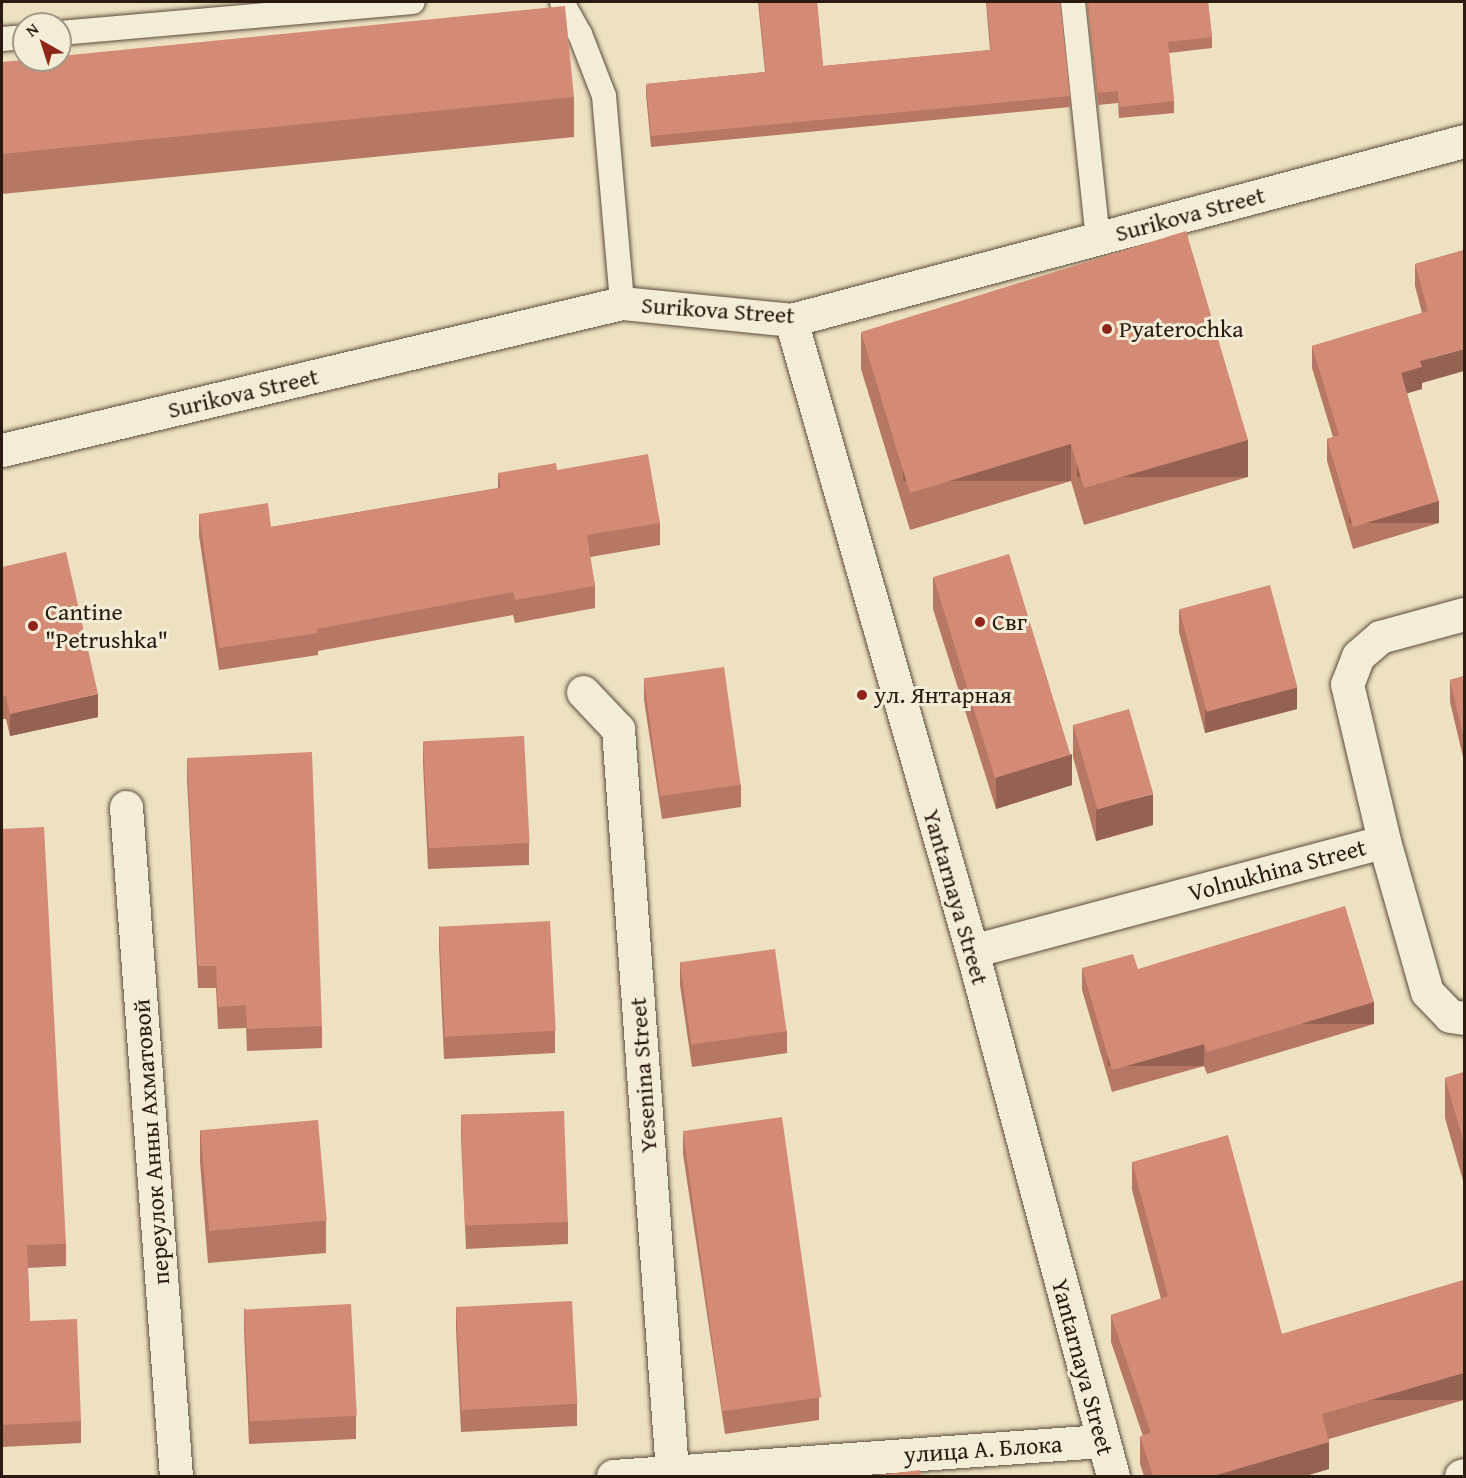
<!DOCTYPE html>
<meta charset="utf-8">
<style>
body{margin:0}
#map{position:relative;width:1466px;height:1478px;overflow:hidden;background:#ede1c1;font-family:"Gentium Book Plus",serif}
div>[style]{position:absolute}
.roads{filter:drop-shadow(0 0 2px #5c4c3c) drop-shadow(0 0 2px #5c4c3c)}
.lane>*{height:24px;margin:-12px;padding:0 12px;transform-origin:12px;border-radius:12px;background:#f3ecd7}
.street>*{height:33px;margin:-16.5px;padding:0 16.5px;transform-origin:16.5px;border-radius:16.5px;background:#f3ecd7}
.secondary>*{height:33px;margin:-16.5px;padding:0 16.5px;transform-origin:16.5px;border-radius:16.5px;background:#f3ecd7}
.wall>*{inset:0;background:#b67865}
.shaded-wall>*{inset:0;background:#946152;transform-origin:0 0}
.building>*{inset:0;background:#d48b75;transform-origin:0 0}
.dots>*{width:16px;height:16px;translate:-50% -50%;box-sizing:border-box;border:3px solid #f3ecd7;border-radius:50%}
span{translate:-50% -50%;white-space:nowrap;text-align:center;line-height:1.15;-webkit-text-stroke:6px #f3ecd7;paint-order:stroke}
.street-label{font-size:24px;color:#2b1a10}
.poi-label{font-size:24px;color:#2b1a10}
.left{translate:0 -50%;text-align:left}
.frame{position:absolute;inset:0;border:3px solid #2b1a10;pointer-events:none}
.north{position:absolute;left:12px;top:12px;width:60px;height:60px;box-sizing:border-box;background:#f3ecd7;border:2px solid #a39887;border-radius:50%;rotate:321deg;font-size:16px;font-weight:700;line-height:24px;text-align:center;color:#2b1a10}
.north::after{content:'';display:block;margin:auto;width:21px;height:27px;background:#8f2418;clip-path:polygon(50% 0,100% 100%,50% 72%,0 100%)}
</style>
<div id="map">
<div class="roads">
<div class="lane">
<i style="left:562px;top:2px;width:37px;rotate:61deg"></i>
<i style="left:580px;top:34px;width:66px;rotate:68.8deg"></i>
<i style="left:604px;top:96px;width:208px;rotate:85deg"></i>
<i style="left:1073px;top:2px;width:238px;rotate:84deg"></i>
<i style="left:60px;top:33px;width:354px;rotate:-5deg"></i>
<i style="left:2px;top:39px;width:22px;rotate:-5deg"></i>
</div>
<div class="street">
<i style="left:2px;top:450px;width:637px;rotate:-13.34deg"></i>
<i style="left:622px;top:303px;width:170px;rotate:5.7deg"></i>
<i style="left:1464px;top:614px;width:87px;rotate:164.7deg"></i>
<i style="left:1380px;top:637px;width:29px;rotate:139deg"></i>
<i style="left:1358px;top:656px;width:30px;rotate:111deg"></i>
<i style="left:1347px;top:684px;width:161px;rotate:76.7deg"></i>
<i style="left:1384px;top:841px;width:157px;rotate:74.1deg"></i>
<i style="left:1427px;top:992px;width:33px;rotate:46deg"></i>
<i style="left:1450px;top:1016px;width:14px;rotate:8deg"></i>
<i style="left:583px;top:692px;width:51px;rotate:46.6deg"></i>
<i style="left:618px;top:729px;width:745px;rotate:85.84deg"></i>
<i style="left:126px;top:807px;width:671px;rotate:85.73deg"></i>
<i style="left:972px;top:951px;width:426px;rotate:-14.9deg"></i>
<i style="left:613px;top:1476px;width:490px;rotate:-4.1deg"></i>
<i style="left:1461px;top:1476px;width:3px;rotate:-18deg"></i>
</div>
<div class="secondary">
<i style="left:1113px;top:1476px;width:544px;rotate:-105.03deg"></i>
<i style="left:972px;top:951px;width:656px;rotate:-106.01deg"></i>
<i style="left:791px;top:320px;width:696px;rotate:-14.89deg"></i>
</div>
</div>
<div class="wall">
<i style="clip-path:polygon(758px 2px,817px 2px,823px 66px,990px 50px,986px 2px,1060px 2px,1070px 96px,1070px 107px,651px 147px,646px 95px,646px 84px,765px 72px)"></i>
<i style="clip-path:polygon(1087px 2px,1208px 2px,1212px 37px,1212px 48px,1169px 53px,1174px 101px,1174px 113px,1119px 118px,1118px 103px,1098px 105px)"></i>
<i style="clip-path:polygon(2px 62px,574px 97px,574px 137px,2px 194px)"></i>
<i style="clip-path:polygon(1464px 250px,1422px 383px,1422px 389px,1407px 393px,1439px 523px,1353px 549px,1327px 461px,1327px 439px,1333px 437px,1312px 368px,1312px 346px,1422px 313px,1415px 286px,1415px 264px)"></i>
<i style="clip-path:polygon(861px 332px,1248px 477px,1084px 525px,1071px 481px,910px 530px,861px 369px)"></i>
<i style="clip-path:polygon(557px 470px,660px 523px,660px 545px,590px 557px,595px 586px,595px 608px,515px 623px,513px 615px,318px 651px,318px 655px,219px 670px,199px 536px,199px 514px,271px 527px,498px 488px,498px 473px)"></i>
<i style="clip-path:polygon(2px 567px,98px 717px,10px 736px,6px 719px,2px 719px)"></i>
<i style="clip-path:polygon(933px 577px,1072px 785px,996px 809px,933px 609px)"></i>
<i style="clip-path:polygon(1179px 610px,1297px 709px,1205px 733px,1179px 632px)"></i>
<i style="clip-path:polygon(1464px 676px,1463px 757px,1450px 702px,1450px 680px)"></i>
<i style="clip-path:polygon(644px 678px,741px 785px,741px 807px,662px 819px,644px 700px)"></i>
<i style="clip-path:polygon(1073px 725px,1153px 825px,1096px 841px,1073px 757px)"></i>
<i style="clip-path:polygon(423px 742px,529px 843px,529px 865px,428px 869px,423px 764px)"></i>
<i style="clip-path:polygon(187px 758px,322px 1026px,322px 1048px,247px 1051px,246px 1028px,218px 1029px,216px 988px,198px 988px,187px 780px)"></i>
<i style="clip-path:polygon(2px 829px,66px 1244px,66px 1266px,28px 1268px,30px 1321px,81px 1421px,81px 1443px,2px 1447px)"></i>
<i style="clip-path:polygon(439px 926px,555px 1031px,555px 1053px,444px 1059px,439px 948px)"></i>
<i style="clip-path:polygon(680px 963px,787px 1031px,787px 1053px,692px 1067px,680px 985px)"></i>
<i style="clip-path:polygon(1082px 968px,1138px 969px,1374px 1024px,1207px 1074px,1204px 1066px,1112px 1092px,1082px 990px)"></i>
<i style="clip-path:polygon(1464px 1072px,1464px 1184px,1445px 1118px,1445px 1078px)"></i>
<i style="clip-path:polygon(461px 1116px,568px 1222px,568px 1244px,466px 1249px,461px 1138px)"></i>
<i style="clip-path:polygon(200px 1130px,326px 1221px,326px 1253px,208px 1263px,200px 1162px)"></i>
<i style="clip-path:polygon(683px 1132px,819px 1398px,819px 1420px,725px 1434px,683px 1154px)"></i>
<i style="clip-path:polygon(1132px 1162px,1282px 1334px,1464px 1280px,1464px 1400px,1329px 1439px,1329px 1469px,1305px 1476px,1144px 1476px,1140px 1464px,1140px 1436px,1143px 1436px,1111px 1342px,1111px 1315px,1161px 1299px,1132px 1190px)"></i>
<i style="clip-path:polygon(456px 1307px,577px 1404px,577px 1426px,461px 1432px,456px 1329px)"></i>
<i style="clip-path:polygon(244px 1308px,356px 1416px,356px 1439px,249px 1444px,244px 1330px)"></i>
</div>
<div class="shaded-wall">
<i style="clip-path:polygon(1464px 349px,1464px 371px,1422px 383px,1422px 389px,1401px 395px,1401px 373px,1420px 361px)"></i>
<i style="left:1248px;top:440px;width:37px;height:171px;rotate:90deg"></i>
<i style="left:1071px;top:444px;width:37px;height:168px;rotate:90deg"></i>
<i style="left:1439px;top:501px;width:22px;height:90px;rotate:90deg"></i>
<i style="clip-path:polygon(1297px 687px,1297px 709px,1205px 733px,1205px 710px)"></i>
<i style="clip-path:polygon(98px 694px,98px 717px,10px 736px,10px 714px)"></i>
<i style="left:1464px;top:734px;width:22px;height:1px;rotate:90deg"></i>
<i style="clip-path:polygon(1072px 754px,1072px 785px,996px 809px,996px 777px)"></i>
<i style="clip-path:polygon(1153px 794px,1153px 825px,1096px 841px,1096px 809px)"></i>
<i style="left:1374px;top:1002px;width:22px;height:174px;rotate:90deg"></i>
<i style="left:1204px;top:1044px;width:22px;height:96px;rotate:90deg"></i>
<i style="left:1464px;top:1373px;width:27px;height:148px;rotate:90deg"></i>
<i style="clip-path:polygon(1329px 1442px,1329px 1469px,1305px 1476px,1213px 1476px)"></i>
</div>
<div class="building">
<i style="clip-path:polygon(759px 2px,817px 2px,823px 66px,991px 50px,987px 2px,1060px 2px,1070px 96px,651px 136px,646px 84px,766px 72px)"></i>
<i style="clip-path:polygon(1088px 2px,1208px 2px,1212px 37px,1168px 42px,1174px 101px,1119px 107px,1118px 91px,1098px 93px)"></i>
<i style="clip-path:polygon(565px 6px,574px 97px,2px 154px,2px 62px,24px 60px,60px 60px,60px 56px)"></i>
<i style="clip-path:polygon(1186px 231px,1248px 440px,1084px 488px,1071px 444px,910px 493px,861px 332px)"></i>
<i style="clip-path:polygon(1464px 250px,1464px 349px,1420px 361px,1422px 367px,1401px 373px,1439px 501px,1353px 527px,1327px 439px,1339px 435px,1312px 346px,1428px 311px,1415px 264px)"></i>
<i style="clip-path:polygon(648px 454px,660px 523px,587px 535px,595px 586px,515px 600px,513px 592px,317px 629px,318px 633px,219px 648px,199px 514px,268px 503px,271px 527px,501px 488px,498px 473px,556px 463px,557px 470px)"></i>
<i style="clip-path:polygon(66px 552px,98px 694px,10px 714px,6px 696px,2px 697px,2px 567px)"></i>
<i style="left:1009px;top:554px;width:210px;height:79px;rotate:73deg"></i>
<i style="left:1270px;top:585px;width:106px;height:94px;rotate:75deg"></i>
<i style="left:724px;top:667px;width:119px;height:81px;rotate:82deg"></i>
<i style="clip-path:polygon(1464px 676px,1464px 734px,1463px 735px,1450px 680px)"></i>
<i style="left:1129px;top:709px;width:88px;height:58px;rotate:74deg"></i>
<i style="left:524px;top:736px;width:107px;height:101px;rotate:87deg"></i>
<i style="clip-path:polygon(312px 752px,322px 1026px,247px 1029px,246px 1005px,218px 1007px,216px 966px,198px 966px,187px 758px)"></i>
<i style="clip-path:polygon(44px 827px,66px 1244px,27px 1245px,30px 1321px,77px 1319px,81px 1421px,2px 1425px,2px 829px)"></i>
<i style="clip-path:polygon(1345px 906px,1374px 1002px,1207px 1052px,1204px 1044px,1112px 1070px,1082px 968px,1133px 954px,1138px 969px)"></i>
<i style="left:550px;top:921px;width:110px;height:111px;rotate:87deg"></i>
<i style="left:775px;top:949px;width:83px;height:96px;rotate:82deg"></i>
<i style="clip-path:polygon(1464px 1072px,1464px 1143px,1445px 1078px)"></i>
<i style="left:564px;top:1111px;width:111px;height:103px;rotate:88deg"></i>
<i style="left:782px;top:1117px;width:283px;height:100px;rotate:82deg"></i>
<i style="left:318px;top:1120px;width:101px;height:118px;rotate:85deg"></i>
<i style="clip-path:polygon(1228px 1135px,1282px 1334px,1464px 1280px,1464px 1373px,1322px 1414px,1329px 1442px,1213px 1476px,1153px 1476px,1140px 1436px,1151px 1433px,1111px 1315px,1168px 1296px,1132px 1162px)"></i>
<i style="left:572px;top:1301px;width:103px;height:116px;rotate:87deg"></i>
<i style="left:351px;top:1304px;width:112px;height:107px;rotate:87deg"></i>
<i style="clip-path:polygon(920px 1470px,921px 1476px,869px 1476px)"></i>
</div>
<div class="dots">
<i style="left:1107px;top:329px;background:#8f2418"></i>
<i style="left:980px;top:622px;background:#8f2418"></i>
<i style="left:33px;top:626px;background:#8f2418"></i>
<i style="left:862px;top:695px;background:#8f2418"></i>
</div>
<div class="street-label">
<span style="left:1190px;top:214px;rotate:-15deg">Surikova Street</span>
<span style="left:718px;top:310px;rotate:4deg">Surikova Street</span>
<span style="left:243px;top:393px;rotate:-13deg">Surikova Street</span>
<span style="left:1277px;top:870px;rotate:-15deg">Volnukhina Street</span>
<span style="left:956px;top:897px;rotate:74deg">Yantarnaya Street</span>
<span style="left:643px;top:1075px;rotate:-94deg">Yesenina Street</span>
<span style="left:151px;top:1142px;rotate:-94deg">переулок Анны Ахматовой</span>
<span style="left:1083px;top:1367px;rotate:75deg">Yantarnaya Street</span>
<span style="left:983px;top:1449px;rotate:-4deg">улица А. Блока</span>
</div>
<div class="poi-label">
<span class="left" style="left:1119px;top:329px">Pyaterochka</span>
<span class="left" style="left:45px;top:626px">Cantine<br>"Petrushka"</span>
<span class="left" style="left:992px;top:622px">Свг</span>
<span class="left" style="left:874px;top:695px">ул. Янтарная</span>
</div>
<div class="frame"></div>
<div class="north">N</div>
</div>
